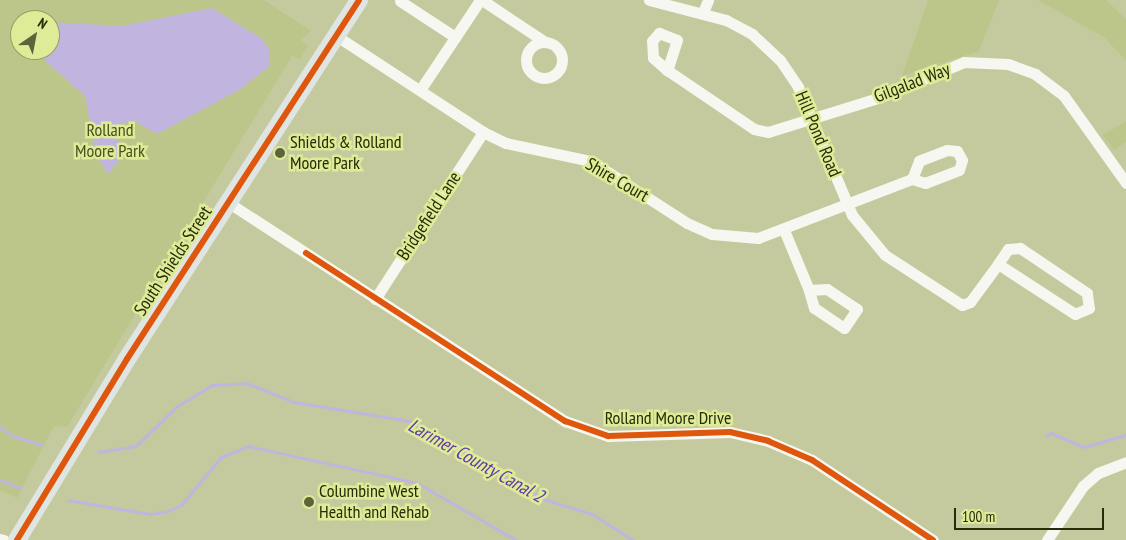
<!DOCTYPE html>
<style>
body{margin:0}
#map{position:relative;width:1126px;height:540px;overflow:hidden;background:#c4ca9d;font-family:"PT Sans Narrow",sans-serif}
div>[style]{position:absolute}
.green>*{inset:0;background:#bdc68a}
.water>*{inset:0;background:#c1b5e0}
.stream>*{height:3px;margin:-1.5px;padding:0 1.5px;transform-origin:1.5px;border-radius:1.5px;background:#c1b5e0}
.minor>*{height:11px;margin:-5.5px;padding:0 5.5px;transform-origin:5.5px;border-radius:5.5px;background:#f6f7f0}
.minor>.ring{margin:-5.5px;padding:0;box-sizing:content-box;background:none;border:11px solid #f6f7f0;border-radius:50%}
.primary>*{height:18px;margin:-9px;padding:0 9px;transform-origin:9px;border-radius:9px;background:#dee5e2}
.cycleway>*{height:6px;margin:-3px;padding:0 3px;transform-origin:3px;border-radius:3px;background:#de570c}
.dots>*{width:14px;height:14px;translate:-50% -50%;box-sizing:border-box;border:2px solid #deeb97;border-radius:50%}
span{translate:-50% -50%;white-space:nowrap;text-align:center;line-height:1.15;-webkit-text-stroke:5px #deeb97;paint-order:stroke}
.street-label{font-size:18px;color:#272b08}
.park-label{font-size:18px;color:#494f1f}
.poi-label{font-size:18px;color:#272b08}
.left{translate:0 -50%;text-align:left}
.water-label{font-size:19px;color:#6138aa;font-style:italic}
.north{position:absolute;left:10px;top:10px;width:50px;height:50px;box-sizing:border-box;background:#deeb97;border:1px solid #959e5e;border-radius:50%;rotate:33deg;font-size:14px;font-weight:700;line-height:20px;text-align:center;color:#272b08}
.north::after{content:'';display:block;margin:auto;width:18px;height:22px;background:#5e633c;clip-path:polygon(50% 0,100% 100%,50% 72%,0 100%)}
.scale{position:absolute;left:954px;top:508px;width:150px;height:22px;box-sizing:border-box;border:2px solid #272b08;border-top:0;padding-left:6px;font-size:15px;line-height:18px;white-space:nowrap;color:#272b08;-webkit-text-stroke:4px #deeb97;paint-order:stroke}
</style>
<div id="map">
<div class="green">
<i style="clip-path:polygon(evenodd,0 0,264px 0,311px 31px,301px 40px,308px 46px,300px 59px,292px 56px,67px 427px,54px 426px,17px 498px,0 490px,0 0,20px 20px,50px 20px,50px 50px,20px 50px,20px 20px)"></i>
<i style="clip-path:polygon(928px 0,999px 0,979px 51px,902px 76px)"></i>
<i style="clip-path:polygon(1038px 0,1106px 0,1126px 19px,1126px 61px,1105px 38px)"></i>
<i style="clip-path:polygon(1126px 121px,1126px 142px,1114px 150px,1103px 135px)"></i>
</div>
<div class="water">
<i style="clip-path:polygon(212px 8px,261px 38px,269px 49px,270px 66px,239px 90px,157px 134px,133px 120px,119px 125px,117px 140px,127px 150px,108px 174px,96px 155px,85px 96px,33px 50px,50px 50px,50px 22px,122px 26px)"></i>
</div>
<div class="stream">
<i style="left:0;top:427px;width:16px;rotate:35deg"></i>
<i style="left:13px;top:436px;width:30px;rotate:17deg"></i>
<i style="left:1046px;top:436px;width:6px;rotate:-31deg"></i>
<i style="left:1051px;top:433px;width:36px;rotate:23deg"></i>
<i style="left:1084px;top:447px;width:44px;rotate:-15.9deg"></i>
<i style="left:98px;top:452px;width:38px;rotate:-9deg"></i>
<i style="left:136px;top:446px;width:56px;rotate:-44.3deg"></i>
<i style="left:176px;top:407px;width:42px;rotate:-31.4deg"></i>
<i style="left:212px;top:385px;width:34px;rotate:-3deg"></i>
<i style="left:246px;top:383px;width:52px;rotate:21.6deg"></i>
<i style="left:294px;top:402px;width:118px;rotate:9.3deg"></i>
<i style="left:410px;top:421px;width:151px;rotate:30.6deg"></i>
<i style="left:540px;top:498px;width:54px;rotate:17.1deg"></i>
<i style="left:592px;top:514px;width:49px;rotate:32.4deg"></i>
<i style="left:0;top:480px;width:22px;rotate:21deg"></i>
<i style="left:68px;top:500px;width:83px;rotate:9.7deg"></i>
<i style="left:150px;top:514px;width:18px;rotate:-9deg"></i>
<i style="left:168px;top:511px;width:14px;rotate:-25deg"></i>
<i style="left:181px;top:505px;width:62px;rotate:-50.2deg"></i>
<i style="left:221px;top:457px;width:29px;rotate:-22deg"></i>
<i style="left:248px;top:446px;width:173px;rotate:12.3deg"></i>
<i style="left:417px;top:483px;width:114px;rotate:29.9deg"></i>
</div>
<div class="minor">
<i style="left:482px;top:0;width:76px;rotate:33.7deg"></i>
<i style="left:649px;top:0;width:80px;rotate:14.6deg"></i>
<i style="left:726px;top:20px;width:30px;rotate:28deg"></i>
<i style="left:752px;top:34px;width:38px;rotate:43deg"></i>
<i style="left:780px;top:60px;width:32px;rotate:56deg"></i>
<i style="left:798px;top:87px;width:139px;rotate:67.1deg"></i>
<i style="left:852px;top:215px;width:52px;rotate:50.5deg"></i>
<i style="left:885px;top:255px;width:92px;rotate:33deg"></i>
<i style="left:962px;top:305px;width:9px;rotate:-21deg"></i>
<i style="left:970px;top:302px;width:47px;rotate:-53.6deg"></i>
<i style="left:998px;top:264px;width:92px;rotate:33deg"></i>
<i style="left:1075px;top:314px;width:15px;rotate:-23deg"></i>
<i style="left:1089px;top:308px;width:15px;rotate:-98deg"></i>
<i style="left:1087px;top:293px;width:81px;rotate:-146.1deg"></i>
<i style="left:1020px;top:248px;width:12px;rotate:175deg"></i>
<i style="left:1008px;top:249px;width:18px;rotate:124deg"></i>
<i style="left:400px;top:1px;width:66px;rotate:33.2deg"></i>
<i style="left:703px;top:12px;width:13px;rotate:-67deg"></i>
<i style="left:659px;top:33px;width:19px;rotate:21deg"></i>
<i style="left:677px;top:40px;width:32px;rotate:108deg"></i>
<i style="left:667px;top:70px;width:18px;rotate:-139deg"></i>
<i style="left:653px;top:58px;width:17px;rotate:-93deg"></i>
<i style="left:652px;top:41px;width:11px;rotate:-49deg"></i>
<i style="left:335px;top:35px;width:177px;rotate:33.2deg"></i>
<i style="left:483px;top:132px;width:25px;rotate:26deg"></i>
<i style="left:506px;top:143px;width:87px;rotate:12deg"></i>
<i style="left:591px;top:161px;width:114px;rotate:32.9deg"></i>
<i style="left:687px;top:223px;width:27px;rotate:24deg"></i>
<i style="left:712px;top:234px;width:46px;rotate:5deg"></i>
<i style="left:758px;top:238px;width:165px;rotate:-21deg"></i>
<i style="left:912px;top:179px;width:14px;rotate:17deg"></i>
<i style="left:925px;top:183px;width:36px;rotate:-21deg"></i>
<i style="left:959px;top:170px;width:10px;rotate:-73deg"></i>
<i style="left:962px;top:160px;width:10px;rotate:-119deg"></i>
<i style="left:957px;top:151px;width:10px;rotate:-174deg"></i>
<i style="left:947px;top:150px;width:30px;rotate:159deg"></i>
<i style="left:919px;top:161px;width:19px;rotate:111deg"></i>
<i class="ring" style="left:526px;top:42px;width:25px;height:25px"></i>
<i style="left:667px;top:70px;width:105px;rotate:34.1deg"></i>
<i style="left:754px;top:129px;width:14px;rotate:12deg"></i>
<i style="left:768px;top:132px;width:115px;rotate:-17.2deg"></i>
<i style="left:878px;top:98px;width:93px;rotate:-22.7deg"></i>
<i style="left:964px;top:62px;width:44px;rotate:2.6deg"></i>
<i style="left:1008px;top:64px;width:29px;rotate:20deg"></i>
<i style="left:1035px;top:74px;width:36px;rotate:37deg"></i>
<i style="left:1064px;top:96px;width:107px;rotate:54.5deg"></i>
<i style="left:420px;top:90px;width:108px;rotate:-56.3deg"></i>
<i style="left:229px;top:203px;width:401px;rotate:33deg"></i>
<i style="left:565px;top:421px;width:46px;rotate:19.2deg"></i>
<i style="left:608px;top:436px;width:122px;rotate:-1.9deg"></i>
<i style="left:730px;top:432px;width:39px;rotate:13deg"></i>
<i style="left:768px;top:441px;width:48px;rotate:23.4deg"></i>
<i style="left:812px;top:460px;width:145px;rotate:33.5deg"></i>
<i style="left:784px;top:230px;width:65px;rotate:67.4deg"></i>
<i style="left:827px;top:289px;width:36px;rotate:34deg"></i>
<i style="left:857px;top:309px;width:23px;rotate:124deg"></i>
<i style="left:844px;top:328px;width:36px;rotate:-146deg"></i>
<i style="left:814px;top:308px;width:19px;rotate:-106deg"></i>
<i style="left:809px;top:290px;width:18px;rotate:-3deg"></i>
<i style="left:375px;top:299px;width:199px;rotate:-57.1deg"></i>
<i style="left:0;top:539px;width:4px;rotate:14deg"></i>
<i style="left:1047px;top:540px;width:65px;rotate:-56.3deg"></i>
<i style="left:1083px;top:486px;width:20px;rotate:-41deg"></i>
<i style="left:1098px;top:473px;width:30px;rotate:-21deg"></i>
</div>
<div class="primary">
<i style="left:17px;top:540px;width:212px;rotate:-58.7deg"></i>
<i style="left:127px;top:359px;width:427px;rotate:-57.1deg"></i>
</div>
<div class="cycleway">
<i style="left:306px;top:253px;width:309px;rotate:33deg"></i>
<i style="left:565px;top:421px;width:46px;rotate:19.2deg"></i>
<i style="left:608px;top:436px;width:122px;rotate:-1.9deg"></i>
<i style="left:730px;top:432px;width:39px;rotate:13deg"></i>
<i style="left:768px;top:441px;width:48px;rotate:23.4deg"></i>
<i style="left:812px;top:460px;width:145px;rotate:33.5deg"></i>
<i style="left:17px;top:540px;width:212px;rotate:-58.7deg"></i>
<i style="left:127px;top:359px;width:427px;rotate:-57.1deg"></i>
</div>
<div class="dots">
<i style="left:280px;top:153px;background:#5e633c"></i>
<i style="left:309px;top:502px;background:#5e633c"></i>
</div>
<div class="street-label">
<span style="left:912px;top:83px;rotate:-21deg">Gilgalad Way</span>
<span style="left:818px;top:134px;rotate:67deg">Hill Pond Road</span>
<span style="left:617px;top:180px;rotate:30deg">Shire Court</span>
<span style="left:429px;top:216px;rotate:-57deg">Bridgefield Lane</span>
<span style="left:173px;top:261px;rotate:-57deg">South Shields Street</span>
<span style="left:668px;top:418px">Rolland Moore Drive</span>
</div>
<div class="park-label">
<span style="left:110px;top:141px">Rolland<br>Moore Park</span>
</div>
<div class="poi-label">
<span class="left" style="left:290px;top:153px">Shields &amp; Rolland<br>Moore Park</span>
<span class="left" style="left:319px;top:502px">Columbine West<br>Health and Rehab</span>
</div>
<div class="water-label">
<span style="left:476px;top:461px;rotate:29deg">Larimer County Canal 2</span>
</div>
<div class="north">N</div>
<div class="scale">100 m</div>
</div>
